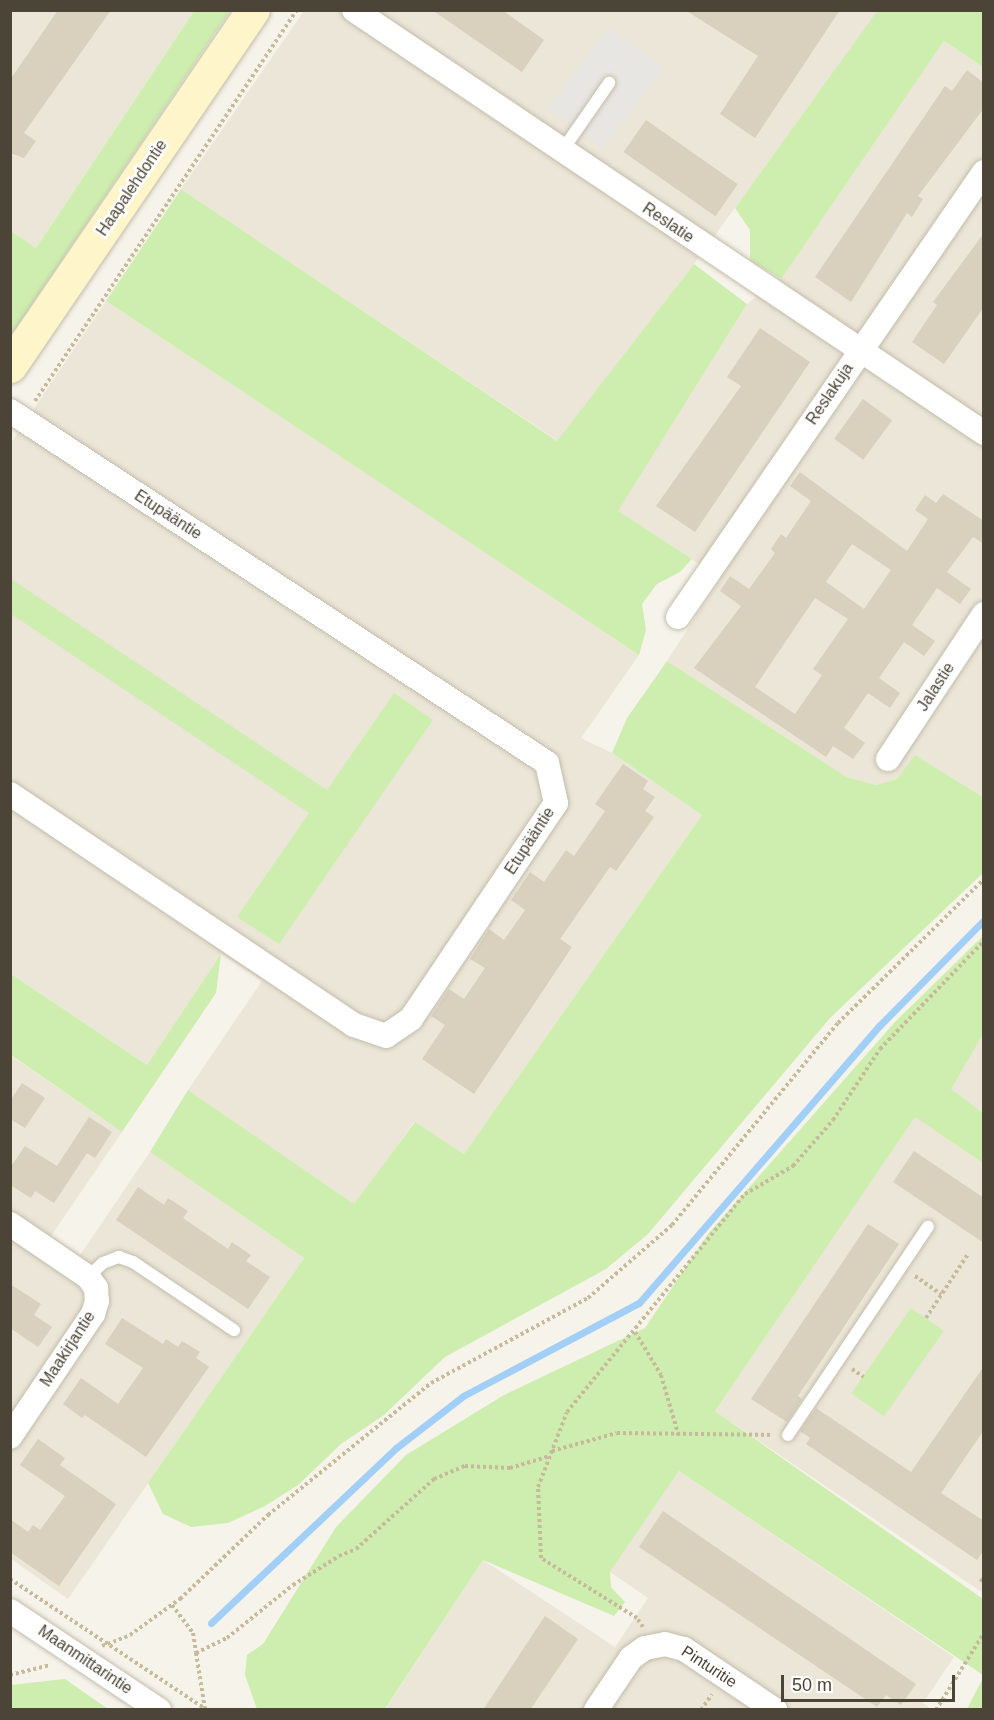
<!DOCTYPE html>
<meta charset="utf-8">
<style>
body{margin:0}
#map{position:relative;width:994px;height:1720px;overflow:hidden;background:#f6f3ea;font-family:Helvetica,sans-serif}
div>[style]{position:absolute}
.residential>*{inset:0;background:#ebe6d7}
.green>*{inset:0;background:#ceeeaf;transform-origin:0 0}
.parking>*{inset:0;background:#e8e6e2;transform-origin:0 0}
.stream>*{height:7px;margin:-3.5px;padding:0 3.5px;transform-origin:3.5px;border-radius:3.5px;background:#a1cff8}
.building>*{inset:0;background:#d9d0be;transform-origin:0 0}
.path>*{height:4px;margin-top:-2px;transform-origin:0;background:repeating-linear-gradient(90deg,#c7ba9b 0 3px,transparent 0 6px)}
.roads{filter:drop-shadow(0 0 2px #c3bcab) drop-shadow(0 0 2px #c3bcab)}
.lane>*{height:12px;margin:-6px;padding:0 6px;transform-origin:6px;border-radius:6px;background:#fff}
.street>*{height:24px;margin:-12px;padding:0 12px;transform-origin:12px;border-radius:12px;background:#fff}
.secondary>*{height:33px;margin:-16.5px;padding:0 16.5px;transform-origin:16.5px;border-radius:16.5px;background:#fff5cb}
span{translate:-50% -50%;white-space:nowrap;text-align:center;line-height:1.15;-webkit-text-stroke:5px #fff;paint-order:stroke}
.street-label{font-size:16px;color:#4c4537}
.frame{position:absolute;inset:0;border:12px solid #4c4537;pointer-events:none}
.scale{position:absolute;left:781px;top:1675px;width:174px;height:27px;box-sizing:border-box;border:3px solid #4c4537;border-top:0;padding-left:8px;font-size:18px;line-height:21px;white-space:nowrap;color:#4c4537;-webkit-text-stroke:4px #fff;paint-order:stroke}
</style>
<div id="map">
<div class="residential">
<i style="clip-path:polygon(10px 11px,194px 11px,36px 248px,11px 231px)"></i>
<i style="clip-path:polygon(304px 11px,878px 11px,694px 264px,558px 441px,181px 189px)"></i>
<i style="clip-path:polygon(944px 41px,983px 67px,983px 797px,915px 755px,898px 779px,876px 785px,847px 777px,667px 661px,721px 578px,617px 511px,747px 304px,781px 278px)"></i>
<i style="clip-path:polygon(106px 301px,639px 655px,581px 738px,612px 753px,702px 815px,464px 1154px,414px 1122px,355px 1205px,188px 1090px,262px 981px,221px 954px,147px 1065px,11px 974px,11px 443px)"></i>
<i style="clip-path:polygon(983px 1034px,983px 1113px,950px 1089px)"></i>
<i style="clip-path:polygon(10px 1055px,122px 1132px,51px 1236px,80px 1255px,150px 1152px,304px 1258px,68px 1599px,11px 1559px)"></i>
<i style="clip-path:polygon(915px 1116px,983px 1163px,983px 1593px,715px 1411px)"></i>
<i style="clip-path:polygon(679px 1471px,954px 1657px,923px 1703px,931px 1709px,385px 1710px,483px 1560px,615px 1647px,648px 1598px,610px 1572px)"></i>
</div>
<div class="green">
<i style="clip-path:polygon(878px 10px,983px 11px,983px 67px,944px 41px,781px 279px,750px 260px,750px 230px,735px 208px)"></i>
<i style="clip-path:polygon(194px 11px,230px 11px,11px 335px,11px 231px,36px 248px)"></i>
<i style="clip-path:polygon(181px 189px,557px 441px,694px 264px,747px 304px,618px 511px,692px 559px,680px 572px,657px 584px,642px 604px,646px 630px,639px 655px,106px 301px)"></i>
<i style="clip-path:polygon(11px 579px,327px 790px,394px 693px,433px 720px,279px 944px,237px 917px,309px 813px,11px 614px)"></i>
<i style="clip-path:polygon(667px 661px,847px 777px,876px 785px,897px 779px,915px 755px,983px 797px,983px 873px,830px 1018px,648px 1234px,606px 1269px,445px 1357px,384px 1415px,341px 1444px,298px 1485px,265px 1506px,228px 1523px,191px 1527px,163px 1514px,148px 1483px,304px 1258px,150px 1152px,188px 1090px,354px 1204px,415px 1122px,464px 1154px,702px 815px,612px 753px,627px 718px)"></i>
<i style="clip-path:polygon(983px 936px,983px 1034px,951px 1089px,983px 1113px,983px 1163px,915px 1117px,715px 1411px,983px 1599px,983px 1675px,679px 1471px,610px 1572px,611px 1587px,625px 1602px,614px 1616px,483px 1560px,385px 1709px,257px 1709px,245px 1675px,247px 1655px,263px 1644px,336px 1527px,406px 1455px,504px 1395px,645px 1328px,708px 1234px,895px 1022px)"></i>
<i style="clip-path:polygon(221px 954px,216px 993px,122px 1132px,11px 1055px,11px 974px,147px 1065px)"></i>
<i style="left:911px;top:1308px;width:40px;height:104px;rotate:35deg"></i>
<i style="clip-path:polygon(983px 1678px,983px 1709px,967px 1709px)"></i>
<i style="clip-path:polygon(65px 1679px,108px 1709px,11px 1709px,11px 1685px)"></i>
</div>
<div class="parking">
<i style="left:609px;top:27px;width:68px;height:101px;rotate:37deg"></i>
</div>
<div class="stream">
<i style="left:211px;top:1623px;width:255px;rotate:-43.4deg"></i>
<i style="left:396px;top:1448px;width:85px;rotate:-37.8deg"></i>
<i style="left:463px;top:1396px;width:199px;rotate:-27.9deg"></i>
<i style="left:639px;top:1303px;width:367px;rotate:-49.1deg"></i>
<i style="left:879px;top:1026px;width:149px;rotate:-45.3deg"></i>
</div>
<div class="building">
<i style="clip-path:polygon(58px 10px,111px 10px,24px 133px,36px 141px,24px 158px,10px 153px,10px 80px)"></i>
<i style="clip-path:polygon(432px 10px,502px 10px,544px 40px,522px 72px)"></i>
<i style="clip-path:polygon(685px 10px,840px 10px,755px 138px,720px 114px,758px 56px)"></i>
<i style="clip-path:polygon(967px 70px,984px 83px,984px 108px,918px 196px,923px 199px,912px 217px,907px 213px,851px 302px,815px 277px,945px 86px,952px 91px)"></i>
<i style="left:646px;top:120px;width:112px;height:39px;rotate:35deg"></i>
<i style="clip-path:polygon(984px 233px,984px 307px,944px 364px,912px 342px,937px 305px,933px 302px)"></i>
<i style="clip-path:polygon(760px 328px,810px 362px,695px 532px,656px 506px,741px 386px,727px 377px)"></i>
<i style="left:863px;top:399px;width:36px;height:49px;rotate:36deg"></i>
<i style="clip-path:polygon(evenodd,800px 472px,907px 551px,928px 519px,915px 510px,925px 495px,936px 503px,943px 494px,984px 521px,984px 544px,973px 537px,947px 572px,971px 589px,960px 604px,937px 588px,912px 625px,935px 641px,924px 656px,904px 642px,879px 678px,900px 693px,890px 708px,868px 693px,844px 728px,865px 743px,853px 759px,833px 746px,826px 757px,694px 668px,741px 606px,720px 591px,730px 576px,749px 589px,775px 553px,771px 549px,781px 534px,786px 538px,811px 501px,790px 486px,800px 472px,852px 544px,891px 570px,864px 609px,826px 582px,852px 544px,800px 472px,815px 598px,848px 619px,813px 669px,822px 675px,795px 714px,755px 687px,815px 598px)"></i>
<i style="clip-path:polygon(623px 764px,648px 781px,643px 789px,655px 797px,645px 811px,654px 817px,616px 871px,610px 867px,560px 939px,572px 947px,474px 1094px,422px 1059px,445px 1025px,431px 1016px,449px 989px,464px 999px,485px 968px,470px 959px,489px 929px,504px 940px,525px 910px,511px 900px,530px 872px,544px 882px,566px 850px,574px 856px,605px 811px,595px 804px)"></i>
<i style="clip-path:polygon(22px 1083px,45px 1098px,25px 1128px,10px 1119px,10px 1101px)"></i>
<i style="clip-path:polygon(89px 1117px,112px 1132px,95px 1158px,87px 1153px,54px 1203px,35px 1191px,31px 1198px,10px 1185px,10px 1168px,25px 1146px,57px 1166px)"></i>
<i style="clip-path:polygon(914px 1151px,984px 1198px,984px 1243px,893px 1182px)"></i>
<i style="clip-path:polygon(138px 1187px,164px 1205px,168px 1198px,188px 1211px,183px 1218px,228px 1249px,232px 1242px,251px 1255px,246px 1261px,270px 1277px,248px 1309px,116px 1220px)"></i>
<i style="clip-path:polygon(868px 1224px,899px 1244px,798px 1396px,802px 1399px,787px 1422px,751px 1399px)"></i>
<i style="clip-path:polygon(10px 1284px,41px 1304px,34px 1315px,52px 1327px,38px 1347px,10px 1328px)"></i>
<i style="clip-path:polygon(122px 1318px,163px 1344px,166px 1339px,178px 1347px,182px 1341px,200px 1352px,196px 1358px,209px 1367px,146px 1457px,85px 1415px,82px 1418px,63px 1404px,81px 1378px,118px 1404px,143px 1368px,105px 1344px)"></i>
<i style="clip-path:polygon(984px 1366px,984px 1430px,941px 1493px,984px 1521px,984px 1550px,977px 1560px,806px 1444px,810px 1438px,800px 1431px,816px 1408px,911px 1472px)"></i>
<i style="clip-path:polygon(38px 1439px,65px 1458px,60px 1465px,116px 1504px,59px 1586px,10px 1552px,10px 1519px,28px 1532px,33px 1525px,40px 1530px,65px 1496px,20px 1465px)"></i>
<i style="clip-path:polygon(663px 1511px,916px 1684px,901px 1705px,886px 1695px,877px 1707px,639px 1547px)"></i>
<i style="clip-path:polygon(545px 1616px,578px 1639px,530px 1710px,483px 1710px)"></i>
</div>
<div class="path">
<i style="left:35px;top:401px;width:471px;rotate:-56.2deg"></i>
<i style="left:915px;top:1276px;width:32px;rotate:35deg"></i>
<i style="left:926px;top:1318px;width:77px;rotate:-56.7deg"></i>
<i style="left:635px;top:1332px;width:50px;rotate:58.8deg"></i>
<i style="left:661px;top:1375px;width:65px;rotate:73.8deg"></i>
<i style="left:852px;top:1369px;width:14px;rotate:34deg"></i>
<i style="left:552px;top:1451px;width:67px;rotate:-15.5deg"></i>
<i style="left:617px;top:1433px;width:156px;rotate:0.7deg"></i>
<i style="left:10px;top:1579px;width:235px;rotate:33.6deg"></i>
<i style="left:980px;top:1579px;width:5px;rotate:37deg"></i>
<i style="left:172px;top:1605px;width:35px;rotate:53deg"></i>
<i style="left:193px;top:1633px;width:20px;rotate:81deg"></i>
<i style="left:643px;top:1627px;width:11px;rotate:-124deg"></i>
<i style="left:637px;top:1618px;width:113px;rotate:-148deg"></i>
<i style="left:541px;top:1558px;width:71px;rotate:-92.4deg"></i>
<i style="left:538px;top:1487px;width:80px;rotate:-68.9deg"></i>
<i style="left:567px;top:1412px;width:281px;rotate:-50.8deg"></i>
<i style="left:745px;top:1194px;width:56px;rotate:-30.3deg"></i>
<i style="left:793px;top:1166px;width:61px;rotate:-49deg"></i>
<i style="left:833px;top:1120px;width:85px;rotate:-56.5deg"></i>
<i style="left:880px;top:1049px;width:150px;rotate:-46.1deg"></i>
<i style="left:102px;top:1646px;width:30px;rotate:-21deg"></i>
<i style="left:130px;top:1635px;width:62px;rotate:-35.8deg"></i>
<i style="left:180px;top:1599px;width:122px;rotate:-43.7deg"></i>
<i style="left:268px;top:1515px;width:210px;rotate:-39deg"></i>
<i style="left:431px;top:1383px;width:179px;rotate:-28.4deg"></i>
<i style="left:588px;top:1298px;width:111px;rotate:-41deg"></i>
<i style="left:672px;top:1225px;width:261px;rotate:-50.6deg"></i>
<i style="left:838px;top:1023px;width:205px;rotate:-44.6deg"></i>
<i style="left:10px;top:1675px;width:41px;rotate:-14deg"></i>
<i style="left:205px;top:1709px;width:57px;rotate:-99.1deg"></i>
<i style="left:196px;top:1653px;width:34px;rotate:-26deg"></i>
<i style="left:227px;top:1638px;width:85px;rotate:-38.8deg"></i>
<i style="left:293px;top:1585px;width:54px;rotate:-32.2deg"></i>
<i style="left:339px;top:1556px;width:18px;rotate:-22deg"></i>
<i style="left:356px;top:1549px;width:105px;rotate:-41.9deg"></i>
<i style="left:434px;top:1479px;width:34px;rotate:-23deg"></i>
<i style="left:465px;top:1466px;width:45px;rotate:2.5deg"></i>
<i style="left:510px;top:1468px;width:42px;rotate:-16.7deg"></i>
<i style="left:701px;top:1710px;width:19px;rotate:-55deg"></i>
<i style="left:936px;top:1710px;width:91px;rotate:-58.1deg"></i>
</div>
<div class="roads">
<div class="lane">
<i style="left:562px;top:151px;width:83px;rotate:-55.3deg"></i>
<i style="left:88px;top:1277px;width:21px;rotate:-43deg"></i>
<i style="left:103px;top:1263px;width:17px;rotate:-21deg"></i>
<i style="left:119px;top:1257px;width:15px;rotate:20deg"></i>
<i style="left:133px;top:1262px;width:122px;rotate:34deg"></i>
<i style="left:788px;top:1435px;width:251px;rotate:-56.1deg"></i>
</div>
<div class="street">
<i style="left:354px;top:10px;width:759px;rotate:33.88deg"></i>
<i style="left:10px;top:411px;width:642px;rotate:33.24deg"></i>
<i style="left:547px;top:763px;width:41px;rotate:77.3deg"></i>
<i style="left:556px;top:803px;width:260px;rotate:123.9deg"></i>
<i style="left:411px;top:1019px;width:30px;rotate:146deg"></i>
<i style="left:386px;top:1036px;width:34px;rotate:-161deg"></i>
<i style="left:354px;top:1025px;width:414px;rotate:-146.1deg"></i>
<i style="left:678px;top:617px;width:540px;rotate:-55.49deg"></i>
<i style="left:888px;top:759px;width:174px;rotate:-56.5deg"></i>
<i style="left:10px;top:1224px;width:94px;rotate:34.2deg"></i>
<i style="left:88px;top:1277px;width:14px;rotate:54deg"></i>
<i style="left:96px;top:1288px;width:13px;rotate:86deg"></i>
<i style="left:97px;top:1301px;width:14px;rotate:107deg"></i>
<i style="left:93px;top:1314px;width:148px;rotate:124deg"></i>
<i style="left:10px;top:1611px;width:179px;rotate:33.6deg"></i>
<i style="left:596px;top:1710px;width:63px;rotate:-56.1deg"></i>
<i style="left:631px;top:1658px;width:17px;rotate:-36deg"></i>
<i style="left:645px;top:1648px;width:20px;rotate:-11deg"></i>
<i style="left:665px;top:1644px;width:20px;rotate:15deg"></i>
<i style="left:684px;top:1649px;width:110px;rotate:33.8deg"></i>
</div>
<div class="secondary">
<i style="left:10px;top:366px;width:431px;rotate:-55.7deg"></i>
</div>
</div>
<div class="street-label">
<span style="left:132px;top:188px;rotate:-56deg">Haapalehdontie</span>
<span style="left:668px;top:223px;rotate:34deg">Reslatie</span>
<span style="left:830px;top:394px;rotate:-56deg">Reslakuja</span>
<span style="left:168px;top:515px;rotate:33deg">Etupääntie</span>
<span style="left:936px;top:687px;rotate:-57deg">Jalastie</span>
<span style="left:530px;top:841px;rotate:-57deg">Etupääntie</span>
<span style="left:68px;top:1349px;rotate:-57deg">Maakirjantie</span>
<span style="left:85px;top:1660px;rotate:34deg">Maanmittarintie</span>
<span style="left:709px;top:1667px;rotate:33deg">Pinturitie</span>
</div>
<div class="frame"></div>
<div class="scale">50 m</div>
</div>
